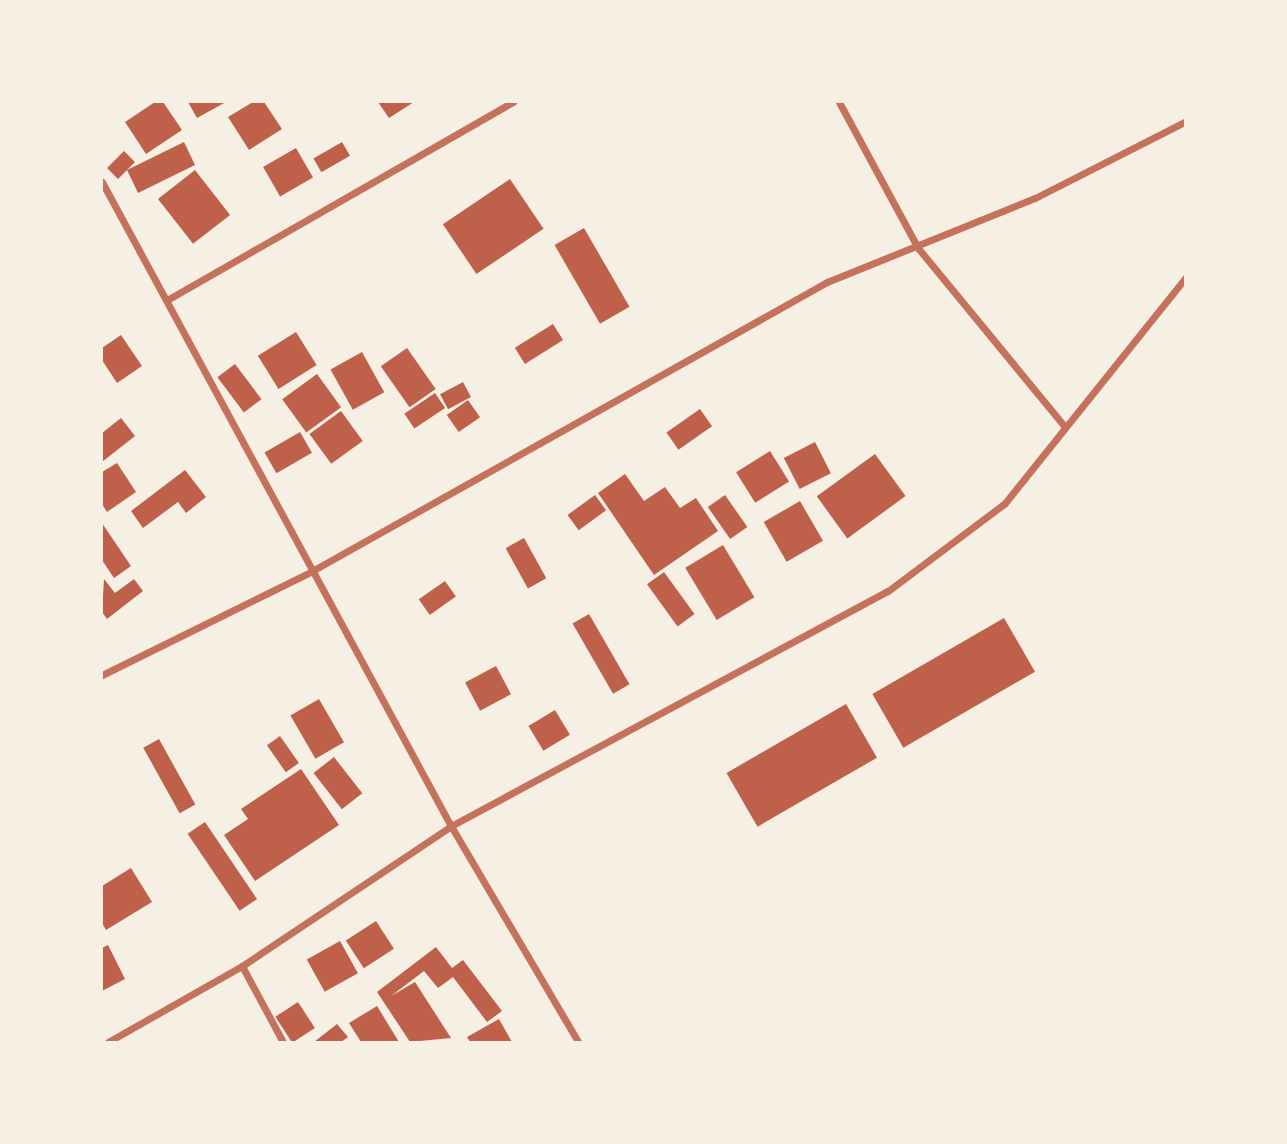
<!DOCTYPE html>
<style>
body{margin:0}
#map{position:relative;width:1287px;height:1144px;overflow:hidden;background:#f6efe4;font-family:Raleway,sans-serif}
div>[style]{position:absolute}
.building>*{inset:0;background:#bf614a;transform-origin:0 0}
.minor>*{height:7px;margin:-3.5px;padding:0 3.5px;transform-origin:3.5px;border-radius:3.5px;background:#c5725c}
span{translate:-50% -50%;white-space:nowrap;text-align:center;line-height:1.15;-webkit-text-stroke:6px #f6efe4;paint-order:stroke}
.frame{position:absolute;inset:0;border:103px solid #f6efe4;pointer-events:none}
</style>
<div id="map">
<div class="building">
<i style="clip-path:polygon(155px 102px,163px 102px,182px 130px,146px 154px,125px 122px)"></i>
<i style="clip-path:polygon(188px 102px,226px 102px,197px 118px)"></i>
<i style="clip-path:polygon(253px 102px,264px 102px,282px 129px,249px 150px,228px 117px)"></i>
<i style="clip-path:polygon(378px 102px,414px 102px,389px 118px)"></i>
<i style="clip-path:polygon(184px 142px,195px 165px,138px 193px,127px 170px,118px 179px,107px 168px,124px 151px,135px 162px,127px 170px)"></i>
<i style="left:342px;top:142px;width:16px;height:33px;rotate:60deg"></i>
<i style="left:296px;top:148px;width:34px;height:38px;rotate:60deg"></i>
<i style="left:195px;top:170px;width:57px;height:47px;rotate:52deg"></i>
<i style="left:510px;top:179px;width:60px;height:81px;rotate:56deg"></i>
<i style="left:584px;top:228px;width:91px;height:34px;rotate:60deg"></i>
<i style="left:553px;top:324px;width:19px;height:45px;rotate:58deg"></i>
<i style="left:296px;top:332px;width:39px;height:45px;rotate:58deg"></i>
<i style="clip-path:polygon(121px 335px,142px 366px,117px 383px,102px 360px,102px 348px)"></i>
<i style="left:407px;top:348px;width:50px;height:32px;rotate:55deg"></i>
<i style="left:362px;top:352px;width:46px;height:36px;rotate:61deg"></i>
<i style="left:235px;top:364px;width:44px;height:22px;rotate:53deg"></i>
<i style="left:317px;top:374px;width:41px;height:43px;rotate:54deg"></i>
<i style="left:463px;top:382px;width:17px;height:26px;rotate:62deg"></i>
<i style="left:435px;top:393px;width:18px;height:37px;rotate:56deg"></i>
<i style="left:468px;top:400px;width:21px;height:26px;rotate:55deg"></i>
<i style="left:700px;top:409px;width:21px;height:41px;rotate:55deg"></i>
<i style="left:341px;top:411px;width:37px;height:39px;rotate:54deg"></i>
<i style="clip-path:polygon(121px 418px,135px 436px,102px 462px,102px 433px)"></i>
<i style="left:300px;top:432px;width:24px;height:41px;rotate:60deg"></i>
<i style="left:815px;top:442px;width:35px;height:35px;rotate:63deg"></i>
<i style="left:770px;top:451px;width:36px;height:40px;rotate:58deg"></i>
<i style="left:875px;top:454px;width:52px;height:72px;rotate:54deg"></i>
<i style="clip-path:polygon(117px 463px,136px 492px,107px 512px,102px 504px,102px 472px)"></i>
<i style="clip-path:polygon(185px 470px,206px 497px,186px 513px,178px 502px,143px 528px,131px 511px)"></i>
<i style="clip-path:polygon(625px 474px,644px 501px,665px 487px,680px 508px,696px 498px,718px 531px,654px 575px,598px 493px)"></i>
<i style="left:595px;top:495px;width:19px;height:34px;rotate:54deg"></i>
<i style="left:725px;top:495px;width:39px;height:21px;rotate:55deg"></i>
<i style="left:800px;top:501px;width:46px;height:42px;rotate:60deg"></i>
<i style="clip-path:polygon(102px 523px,131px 566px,114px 578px,102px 560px)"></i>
<i style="left:524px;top:538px;width:46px;height:21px;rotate:61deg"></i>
<i style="left:723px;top:545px;width:61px;height:44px;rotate:59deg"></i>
<i style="left:664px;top:572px;width:52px;height:21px;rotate:54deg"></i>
<i style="clip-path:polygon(104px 579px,115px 593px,134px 579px,143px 591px,107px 619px,102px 612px)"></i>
<i style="left:445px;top:581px;width:19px;height:32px;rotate:55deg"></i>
<i style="left:589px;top:614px;width:81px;height:19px;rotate:60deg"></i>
<i style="left:1004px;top:618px;width:62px;height:152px;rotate:60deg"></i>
<i style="left:496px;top:666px;width:32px;height:35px;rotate:62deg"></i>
<i style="left:319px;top:699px;width:50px;height:33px;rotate:60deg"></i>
<i style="left:846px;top:704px;width:62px;height:138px;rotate:60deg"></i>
<i style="left:555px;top:710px;width:29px;height:31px;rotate:59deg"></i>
<i style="left:280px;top:736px;width:33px;height:16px;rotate:55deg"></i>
<i style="left:159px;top:739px;width:75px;height:18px;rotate:61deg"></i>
<i style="left:334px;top:757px;width:46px;height:26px;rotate:52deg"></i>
<i style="clip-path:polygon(301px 769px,339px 825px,255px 881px,224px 835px,248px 819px,241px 809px)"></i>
<i style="left:205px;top:822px;width:93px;height:21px;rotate:56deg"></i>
<i style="clip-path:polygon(131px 868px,152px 902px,106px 930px,102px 923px,102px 886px)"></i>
<i style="left:376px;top:921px;width:33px;height:36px;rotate:57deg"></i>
<i style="left:340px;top:941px;width:37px;height:38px;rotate:61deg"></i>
<i style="clip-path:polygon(108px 945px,125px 979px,102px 991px,102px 948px)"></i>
<i style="clip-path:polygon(436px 947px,452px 968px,463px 960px,502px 1011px,487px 1022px,453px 977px,438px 988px,424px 971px,391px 996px,415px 982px,451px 1038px,410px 1042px,377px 992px)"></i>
<i style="left:298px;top:1002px;width:31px;height:27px;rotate:57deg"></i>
<i style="clip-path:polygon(377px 1006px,399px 1042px,361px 1042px,349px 1023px)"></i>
<i style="clip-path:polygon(499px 1019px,512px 1042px,470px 1042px,467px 1037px)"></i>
<i style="clip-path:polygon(337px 1024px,348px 1037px,341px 1042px,314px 1042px)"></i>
</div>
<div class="minor">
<i style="left:839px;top:102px;width:166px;rotate:61.6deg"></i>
<i style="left:918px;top:248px;width:230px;rotate:50.6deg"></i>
<i style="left:102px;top:182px;width:732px;rotate:61.55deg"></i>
<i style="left:451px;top:826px;width:251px;rotate:59.5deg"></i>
<i style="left:167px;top:300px;width:399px;rotate:-29.8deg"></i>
<i style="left:102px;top:675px;width:234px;rotate:-26.3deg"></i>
<i style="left:312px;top:571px;width:591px;rotate:-29.3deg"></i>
<i style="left:827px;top:282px;width:224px;rotate:-22deg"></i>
<i style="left:1035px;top:198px;width:169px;rotate:-27deg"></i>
<i style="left:242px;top:966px;width:86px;rotate:61.7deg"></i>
<i style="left:108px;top:1042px;width:154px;rotate:-29.6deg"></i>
<i style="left:242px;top:966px;width:252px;rotate:-33.8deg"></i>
<i style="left:451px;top:826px;width:496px;rotate:-28.3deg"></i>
<i style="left:888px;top:591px;width:146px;rotate:-36.9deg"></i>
<i style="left:1005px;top:503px;width:290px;rotate:-51.3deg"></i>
</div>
<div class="frame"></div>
</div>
